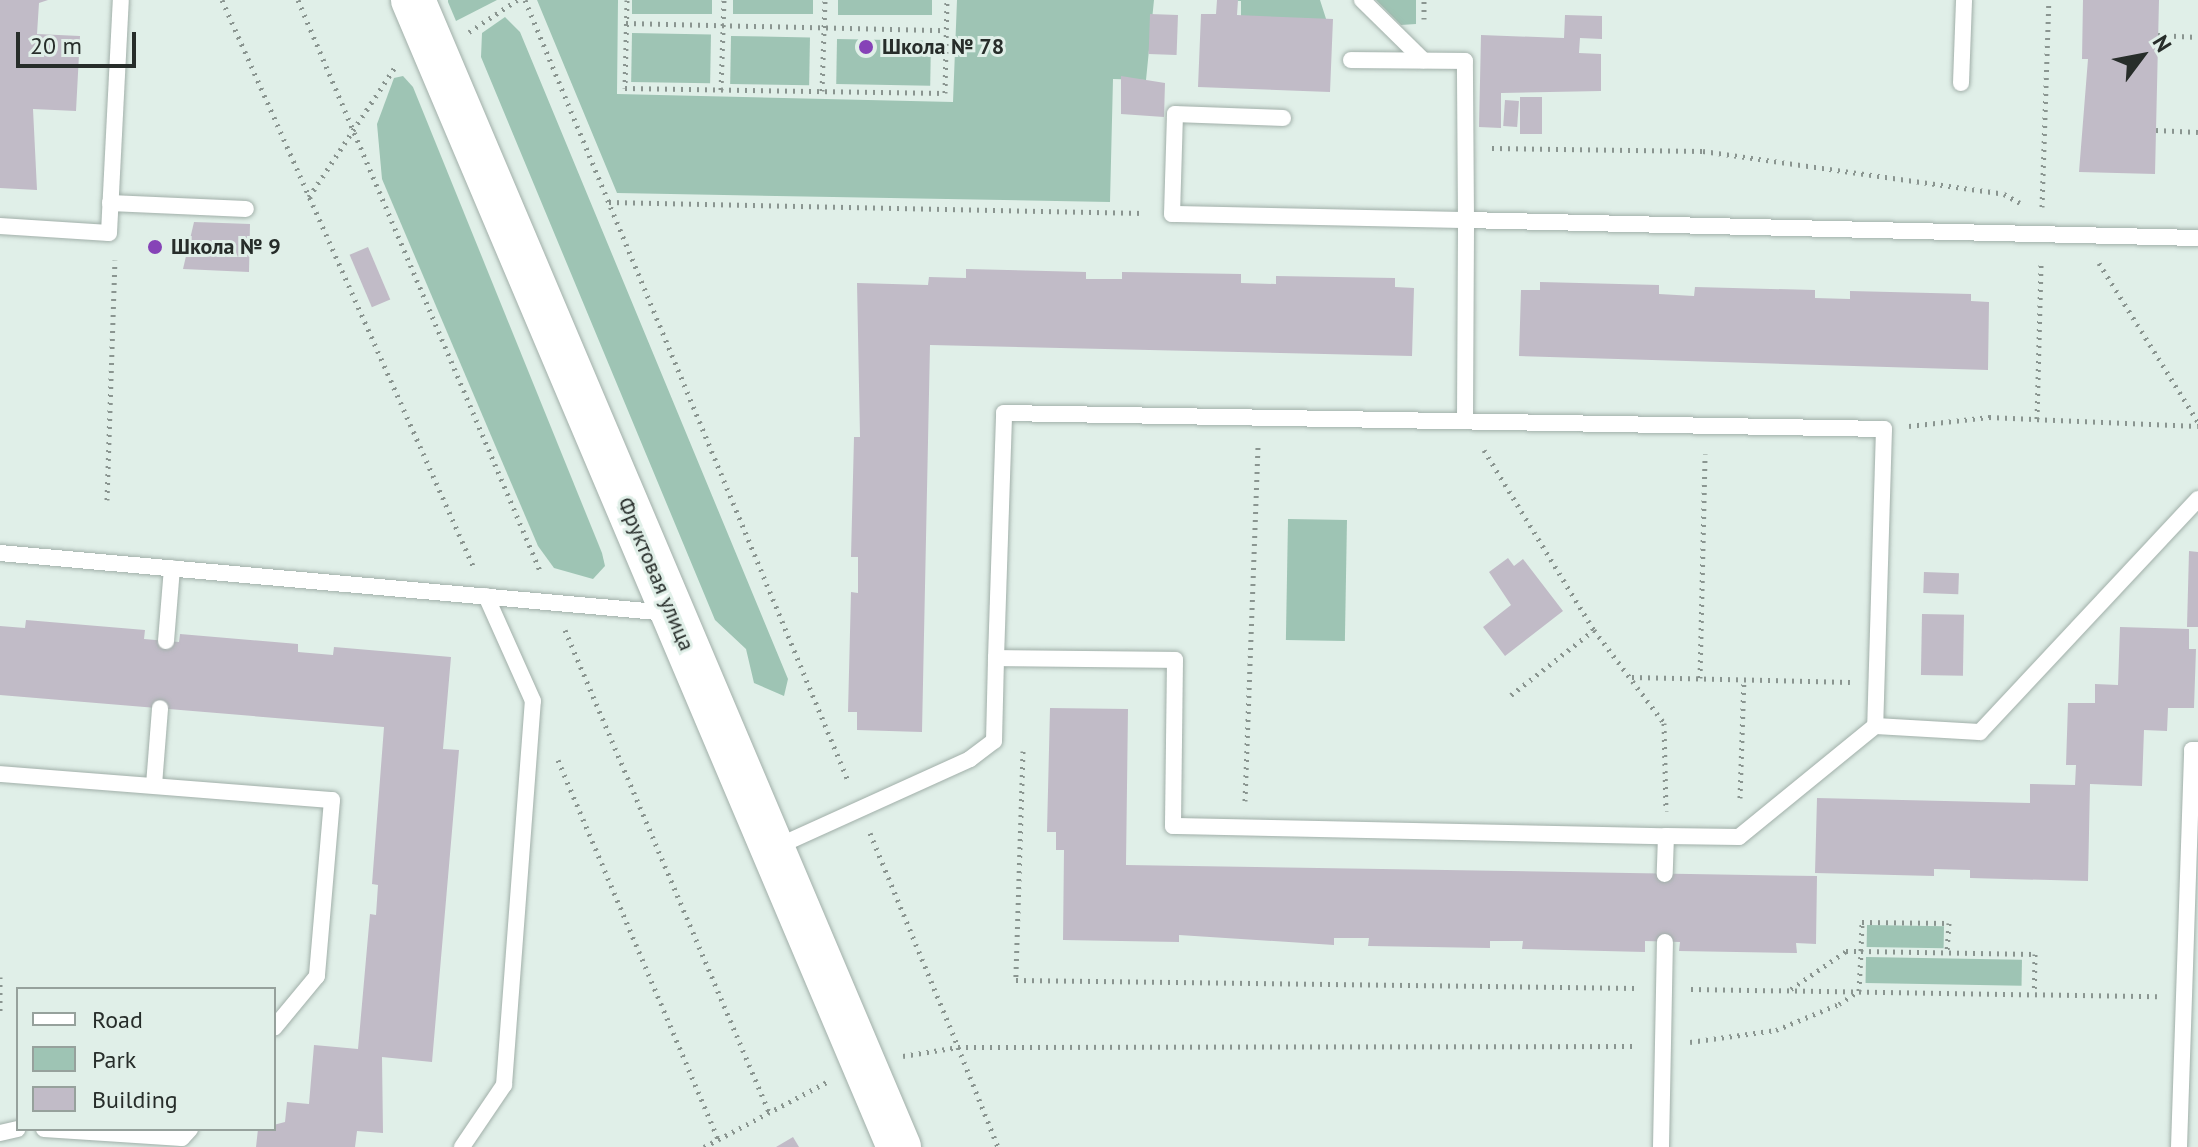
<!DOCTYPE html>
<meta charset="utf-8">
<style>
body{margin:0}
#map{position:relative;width:2198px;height:1147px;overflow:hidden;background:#e0efe8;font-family:"PT Sans",sans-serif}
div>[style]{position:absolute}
.green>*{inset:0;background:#9ec4b4;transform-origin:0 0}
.building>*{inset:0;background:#c1bbc7;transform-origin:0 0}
.path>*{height:5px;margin-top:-2.5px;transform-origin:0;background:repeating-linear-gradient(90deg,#8a9590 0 2px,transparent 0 8px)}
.roads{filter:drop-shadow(0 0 2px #a1afa9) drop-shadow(0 0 2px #a1afa9)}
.lane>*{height:16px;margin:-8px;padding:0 8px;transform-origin:8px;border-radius:8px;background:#fff}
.secondary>*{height:44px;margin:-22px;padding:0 22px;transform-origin:22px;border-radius:22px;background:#fff}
.dots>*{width:22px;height:22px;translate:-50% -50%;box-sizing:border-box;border:4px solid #e0efe8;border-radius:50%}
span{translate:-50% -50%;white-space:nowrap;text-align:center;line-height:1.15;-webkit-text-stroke:6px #e0efe8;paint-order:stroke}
.poi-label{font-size:22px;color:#272d2a;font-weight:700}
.left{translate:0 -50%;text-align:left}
.street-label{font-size:22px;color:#272d2a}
.legend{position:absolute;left:16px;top:987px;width:260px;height:144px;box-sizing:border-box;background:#e0efe8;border:2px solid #96a19c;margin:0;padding:10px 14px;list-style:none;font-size:24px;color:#272d2a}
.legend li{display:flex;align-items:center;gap:16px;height:40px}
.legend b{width:40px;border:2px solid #96a19c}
.north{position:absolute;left:2102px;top:16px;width:80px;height:80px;-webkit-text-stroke:6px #e0efe8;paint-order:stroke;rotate:58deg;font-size:22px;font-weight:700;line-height:32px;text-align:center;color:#272d2a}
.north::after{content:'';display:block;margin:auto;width:28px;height:36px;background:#272d2a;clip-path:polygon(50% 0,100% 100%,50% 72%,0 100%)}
.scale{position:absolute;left:16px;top:32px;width:120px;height:36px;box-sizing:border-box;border:4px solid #272d2a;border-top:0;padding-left:10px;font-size:24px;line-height:28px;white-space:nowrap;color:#272d2a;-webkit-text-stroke:6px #e0efe8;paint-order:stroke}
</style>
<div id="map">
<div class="green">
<i style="clip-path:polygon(497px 0,456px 21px,448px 2px,448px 0)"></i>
<i style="clip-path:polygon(537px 0,618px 0,617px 94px,953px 102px,957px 0,1154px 0,1146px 80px,1113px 79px,1110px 202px,617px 193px)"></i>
<i style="left:632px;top:0;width:80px;height:14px"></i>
<i style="left:733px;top:0;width:80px;height:14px"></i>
<i style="left:838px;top:0;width:94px;height:15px"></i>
<i style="clip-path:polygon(1216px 0,1320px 0,1328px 25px,1241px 21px,1241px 1px)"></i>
<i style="clip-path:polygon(1376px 0,1416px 0,1416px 24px,1401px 25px)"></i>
<i style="clip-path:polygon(505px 17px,520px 32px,788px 679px,784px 696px,754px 683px,746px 649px,715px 620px,481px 57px,482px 33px)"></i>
<i style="left:632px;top:33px;width:79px;height:49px;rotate:1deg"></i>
<i style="left:731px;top:36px;width:79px;height:48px;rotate:1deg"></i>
<i style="left:837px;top:39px;width:94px;height:45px;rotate:1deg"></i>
<i style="clip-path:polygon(403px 76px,413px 87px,602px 553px,605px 566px,593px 579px,554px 568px,538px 546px,382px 179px,377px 124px,394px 78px)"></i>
<i style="left:1288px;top:519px;width:59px;height:121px;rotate:1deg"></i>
<i style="left:1867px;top:925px;width:77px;height:22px;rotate:1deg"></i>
<i style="left:1866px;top:957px;width:156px;height:26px;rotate:1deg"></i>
</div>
<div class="building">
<i style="clip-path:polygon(0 0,48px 0,39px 3px,37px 34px,80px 36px,76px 111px,33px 109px,37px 190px,0 188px)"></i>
<i style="clip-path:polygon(1217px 0,1238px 0,1237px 15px,1333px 19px,1330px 92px,1198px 87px,1201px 14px,1216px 14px)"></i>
<i style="clip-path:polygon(2083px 0,2159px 0,2155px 174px,2079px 172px,2088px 59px,2082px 59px)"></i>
<i style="left:1150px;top:14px;width:28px;height:40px;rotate:2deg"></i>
<i style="clip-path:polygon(1565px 15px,1602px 16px,1602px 39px,1580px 38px,1579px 53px,1601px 54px,1601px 91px,1501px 93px,1501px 128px,1479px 127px,1481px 35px,1564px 38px)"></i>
<i style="clip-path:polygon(1121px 76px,1165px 83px,1164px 117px,1121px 114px)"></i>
<i style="left:1520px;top:97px;width:22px;height:37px"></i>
<i style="left:1505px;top:100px;width:14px;height:26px;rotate:4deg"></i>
<i style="clip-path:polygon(194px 222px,250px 224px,249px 272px,183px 269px)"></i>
<i style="left:368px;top:247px;width:57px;height:20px;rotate:67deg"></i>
<i style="clip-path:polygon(966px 269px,1086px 272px,1086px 279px,1122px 279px,1122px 272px,1241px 274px,1241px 283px,1276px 284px,1276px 276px,1395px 278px,1395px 287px,1414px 288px,1412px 356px,930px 345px,922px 732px,857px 730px,857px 712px,848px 712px,851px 592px,858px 593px,858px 557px,851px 557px,854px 437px,860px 437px,857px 283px,928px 285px,929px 277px,966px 278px)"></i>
<i style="clip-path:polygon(1540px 282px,1659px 285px,1659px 294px,1694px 296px,1695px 287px,1815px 290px,1815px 298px,1850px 299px,1850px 291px,1971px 294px,1971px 301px,1989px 302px,1988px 370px,1519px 356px,1521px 290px,1540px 290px)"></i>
<i style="clip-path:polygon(2189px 551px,2198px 552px,2198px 627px,2187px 627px)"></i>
<i style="clip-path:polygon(1508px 558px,1514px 566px,1523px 559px,1563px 611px,1505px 656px,1483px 627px,1511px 605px,1489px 572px)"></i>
<i style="left:1924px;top:572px;width:35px;height:21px;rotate:2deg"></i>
<i style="left:1922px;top:614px;width:42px;height:61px;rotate:1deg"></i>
<i style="clip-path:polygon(26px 620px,145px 630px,144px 639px,179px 642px,180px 634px,298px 644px,298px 652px,333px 655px,334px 647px,451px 657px,443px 749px,459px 750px,432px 1062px,382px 1057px,383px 1133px,357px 1131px,355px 1147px,256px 1147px,258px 1129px,285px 1122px,287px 1102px,309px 1104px,314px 1045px,358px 1049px,370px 914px,376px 915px,378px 885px,372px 884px,384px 727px,0 695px,0 626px,25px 628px)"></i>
<i style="clip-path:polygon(2120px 627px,2189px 629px,2189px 649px,2196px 649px,2194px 708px,2168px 708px,2167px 731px,2144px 730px,2142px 786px,2090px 784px,2088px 881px,1970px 878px,1970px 870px,1934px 869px,1934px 876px,1815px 873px,1817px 798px,2030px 803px,2030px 784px,2075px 785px,2076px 765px,2066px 765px,2068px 703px,2095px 703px,2095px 684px,2118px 685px)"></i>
<i style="clip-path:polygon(1050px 708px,1128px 709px,1126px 865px,1817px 876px,1816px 944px,1796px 943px,1797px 953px,1679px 951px,1680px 942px,1645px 941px,1645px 952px,1522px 949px,1523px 941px,1490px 941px,1490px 948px,1368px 946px,1369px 938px,1334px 938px,1334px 945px,1179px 935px,1179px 942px,1063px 940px,1064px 850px,1056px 850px,1056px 832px,1047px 832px)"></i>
<i style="clip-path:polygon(793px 1137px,799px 1147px,776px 1147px)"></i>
</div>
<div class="path">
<i style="left:222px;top:0;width:619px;rotate:66.08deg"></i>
<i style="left:298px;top:0;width:622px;rotate:67.02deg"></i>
<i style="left:525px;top:0;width:847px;rotate:67.52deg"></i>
<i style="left:627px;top:0;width:88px;rotate:91.3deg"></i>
<i style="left:625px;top:88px;width:320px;rotate:0.9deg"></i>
<i style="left:945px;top:93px;width:93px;rotate:-88.8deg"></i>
<i style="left:1424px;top:19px;width:19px;rotate:-90deg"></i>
<i style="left:626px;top:23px;width:320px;rotate:1.3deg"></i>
<i style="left:469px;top:32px;width:58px;rotate:-33.7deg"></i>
<i style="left:2158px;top:35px;width:40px;rotate:2.9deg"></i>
<i style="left:721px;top:90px;width:90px;rotate:-88.1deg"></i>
<i style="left:822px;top:91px;width:91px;rotate:-88.1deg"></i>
<i style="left:2156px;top:130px;width:42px;rotate:2.7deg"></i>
<i style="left:1492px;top:148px;width:211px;rotate:0.8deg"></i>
<i style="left:1703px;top:151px;width:304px;rotate:8.1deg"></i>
<i style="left:2004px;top:194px;width:18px;rotate:29deg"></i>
<i style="left:309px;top:197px;width:156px;rotate:-56.5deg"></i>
<i style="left:609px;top:202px;width:535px;rotate:1.18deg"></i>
<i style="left:2042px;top:207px;width:207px;rotate:-88.1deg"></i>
<i style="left:2099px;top:263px;width:187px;rotate:58.1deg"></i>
<i style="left:2037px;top:419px;width:158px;rotate:-88.5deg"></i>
<i style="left:1909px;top:426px;width:81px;rotate:-6.4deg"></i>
<i style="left:1989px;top:417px;width:209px;rotate:2.5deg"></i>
<i style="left:1484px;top:450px;width:211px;rotate:58.6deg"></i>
<i style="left:107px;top:500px;width:240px;rotate:-88.1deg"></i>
<i style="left:565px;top:630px;width:523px;rotate:67.06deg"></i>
<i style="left:1632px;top:677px;width:218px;rotate:1.3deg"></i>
<i style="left:1700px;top:678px;width:224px;rotate:-88.7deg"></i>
<i style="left:1511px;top:695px;width:105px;rotate:-38.1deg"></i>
<i style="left:1594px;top:630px;width:116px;rotate:53deg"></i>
<i style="left:1664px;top:723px;width:88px;rotate:88.7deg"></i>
<i style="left:1023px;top:751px;width:229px;rotate:91.8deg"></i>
<i style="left:1016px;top:980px;width:621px;rotate:0.74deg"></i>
<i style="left:558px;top:760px;width:411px;rotate:67.1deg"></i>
<i style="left:1740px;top:798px;width:119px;rotate:-88.1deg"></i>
<i style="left:1245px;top:801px;width:358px;rotate:-87.9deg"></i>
<i style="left:870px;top:833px;width:231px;rotate:67.6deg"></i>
<i style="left:958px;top:1047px;width:678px;rotate:-0.08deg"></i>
<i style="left:0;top:977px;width:39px;rotate:90deg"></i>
<i style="left:1691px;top:989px;width:466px;rotate:0.9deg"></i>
<i style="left:1791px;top:989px;width:67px;rotate:-34.6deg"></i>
<i style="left:1846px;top:951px;width:15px"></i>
<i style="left:1861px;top:951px;width:29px;rotate:-88deg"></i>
<i style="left:1862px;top:922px;width:87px;rotate:0.7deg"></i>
<i style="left:1949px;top:923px;width:30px;rotate:94deg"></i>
<i style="left:1690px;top:1042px;width:87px;rotate:-7.9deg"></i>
<i style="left:1776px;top:1030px;width:68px;rotate:-22.4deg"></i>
<i style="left:1839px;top:1004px;width:24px;rotate:-33deg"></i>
<i style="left:1859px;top:991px;width:40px;rotate:-87.1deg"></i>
<i style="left:1861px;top:951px;width:174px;rotate:1deg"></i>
<i style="left:2035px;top:954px;width:39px;rotate:91deg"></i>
<i style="left:903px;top:1056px;width:56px;rotate:-9.3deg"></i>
<i style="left:958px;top:1047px;width:108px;rotate:68.2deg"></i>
<i style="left:704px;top:1147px;width:139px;rotate:-27.9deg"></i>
</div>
<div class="roads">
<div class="lane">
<i style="left:1362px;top:0;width:86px;rotate:44.5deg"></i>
<i style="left:1961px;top:83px;width:83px;rotate:-87.9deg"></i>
<i style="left:1283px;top:118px;width:108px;rotate:-177.9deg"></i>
<i style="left:1175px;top:114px;width:100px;rotate:91.7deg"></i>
<i style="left:1172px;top:214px;width:294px;rotate:1.2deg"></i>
<i style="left:1466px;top:220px;width:159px;rotate:-90.4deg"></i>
<i style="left:1465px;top:61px;width:114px;rotate:-179.5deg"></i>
<i style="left:110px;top:203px;width:136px;rotate:2.5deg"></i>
<i style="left:0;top:226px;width:109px;rotate:3.7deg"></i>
<i style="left:109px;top:233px;width:233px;rotate:-87.1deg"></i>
<i style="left:1465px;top:419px;width:199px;rotate:-89.7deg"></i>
<i style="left:1466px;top:220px;width:732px;rotate:1.41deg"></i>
<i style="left:0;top:553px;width:671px;rotate:5.13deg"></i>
<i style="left:166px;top:641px;width:73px;rotate:-85.3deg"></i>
<i style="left:996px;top:658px;width:245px;rotate:-88.1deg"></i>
<i style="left:1004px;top:413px;width:880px;rotate:1.04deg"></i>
<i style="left:1884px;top:429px;width:297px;rotate:91.7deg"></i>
<i style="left:0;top:774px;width:333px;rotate:4.5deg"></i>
<i style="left:332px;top:800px;width:177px;rotate:94.9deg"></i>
<i style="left:317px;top:976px;width:67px;rotate:129.6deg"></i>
<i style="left:154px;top:785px;width:77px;rotate:-85.5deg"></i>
<i style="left:1666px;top:836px;width:73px;rotate:0.8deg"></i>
<i style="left:1739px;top:837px;width:176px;rotate:-39.2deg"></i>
<i style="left:1875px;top:726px;width:105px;rotate:3.3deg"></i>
<i style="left:1980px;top:732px;width:319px;rotate:-46.9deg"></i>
<i style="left:774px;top:848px;width:215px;rotate:-24.4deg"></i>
<i style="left:970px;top:759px;width:30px;rotate:-37deg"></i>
<i style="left:994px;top:741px;width:83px;rotate:-88.6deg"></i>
<i style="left:996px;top:658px;width:179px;rotate:0.6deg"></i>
<i style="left:1175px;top:660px;width:166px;rotate:90.7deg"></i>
<i style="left:1173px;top:826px;width:493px;rotate:1.2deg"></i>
<i style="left:1666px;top:836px;width:38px;rotate:92deg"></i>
<i style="left:44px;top:1129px;width:138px;rotate:3.7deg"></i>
<i style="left:182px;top:1138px;width:12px;rotate:-48deg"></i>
<i style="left:0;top:1133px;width:18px;rotate:-13deg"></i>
<i style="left:462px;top:1147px;width:75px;rotate:-55.9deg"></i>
<i style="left:504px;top:1085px;width:385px;rotate:-85.7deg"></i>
<i style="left:533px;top:701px;width:115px;rotate:-114.1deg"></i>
<i style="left:1661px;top:1147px;width:205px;rotate:-88.9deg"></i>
<i style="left:2179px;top:1147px;width:397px;rotate:-88.1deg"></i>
<i style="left:2192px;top:750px;width:6px"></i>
</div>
<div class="secondary">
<i style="left:413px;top:0;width:1246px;rotate:67.04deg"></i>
</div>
</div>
<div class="dots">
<i style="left:866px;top:47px;background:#8643b7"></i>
<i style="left:155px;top:247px;background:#8643b7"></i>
</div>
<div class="poi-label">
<span class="left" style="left:882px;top:47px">Школа № 78</span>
<span class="left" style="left:171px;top:247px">Школа № 9</span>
</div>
<div class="street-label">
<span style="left:656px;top:574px;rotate:67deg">Фруктовая улица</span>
</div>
<ul class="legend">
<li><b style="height:10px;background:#fff"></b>Road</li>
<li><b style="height:22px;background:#9ec4b4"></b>Park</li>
<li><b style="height:22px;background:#c1bbc7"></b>Building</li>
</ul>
<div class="north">N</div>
<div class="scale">20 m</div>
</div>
